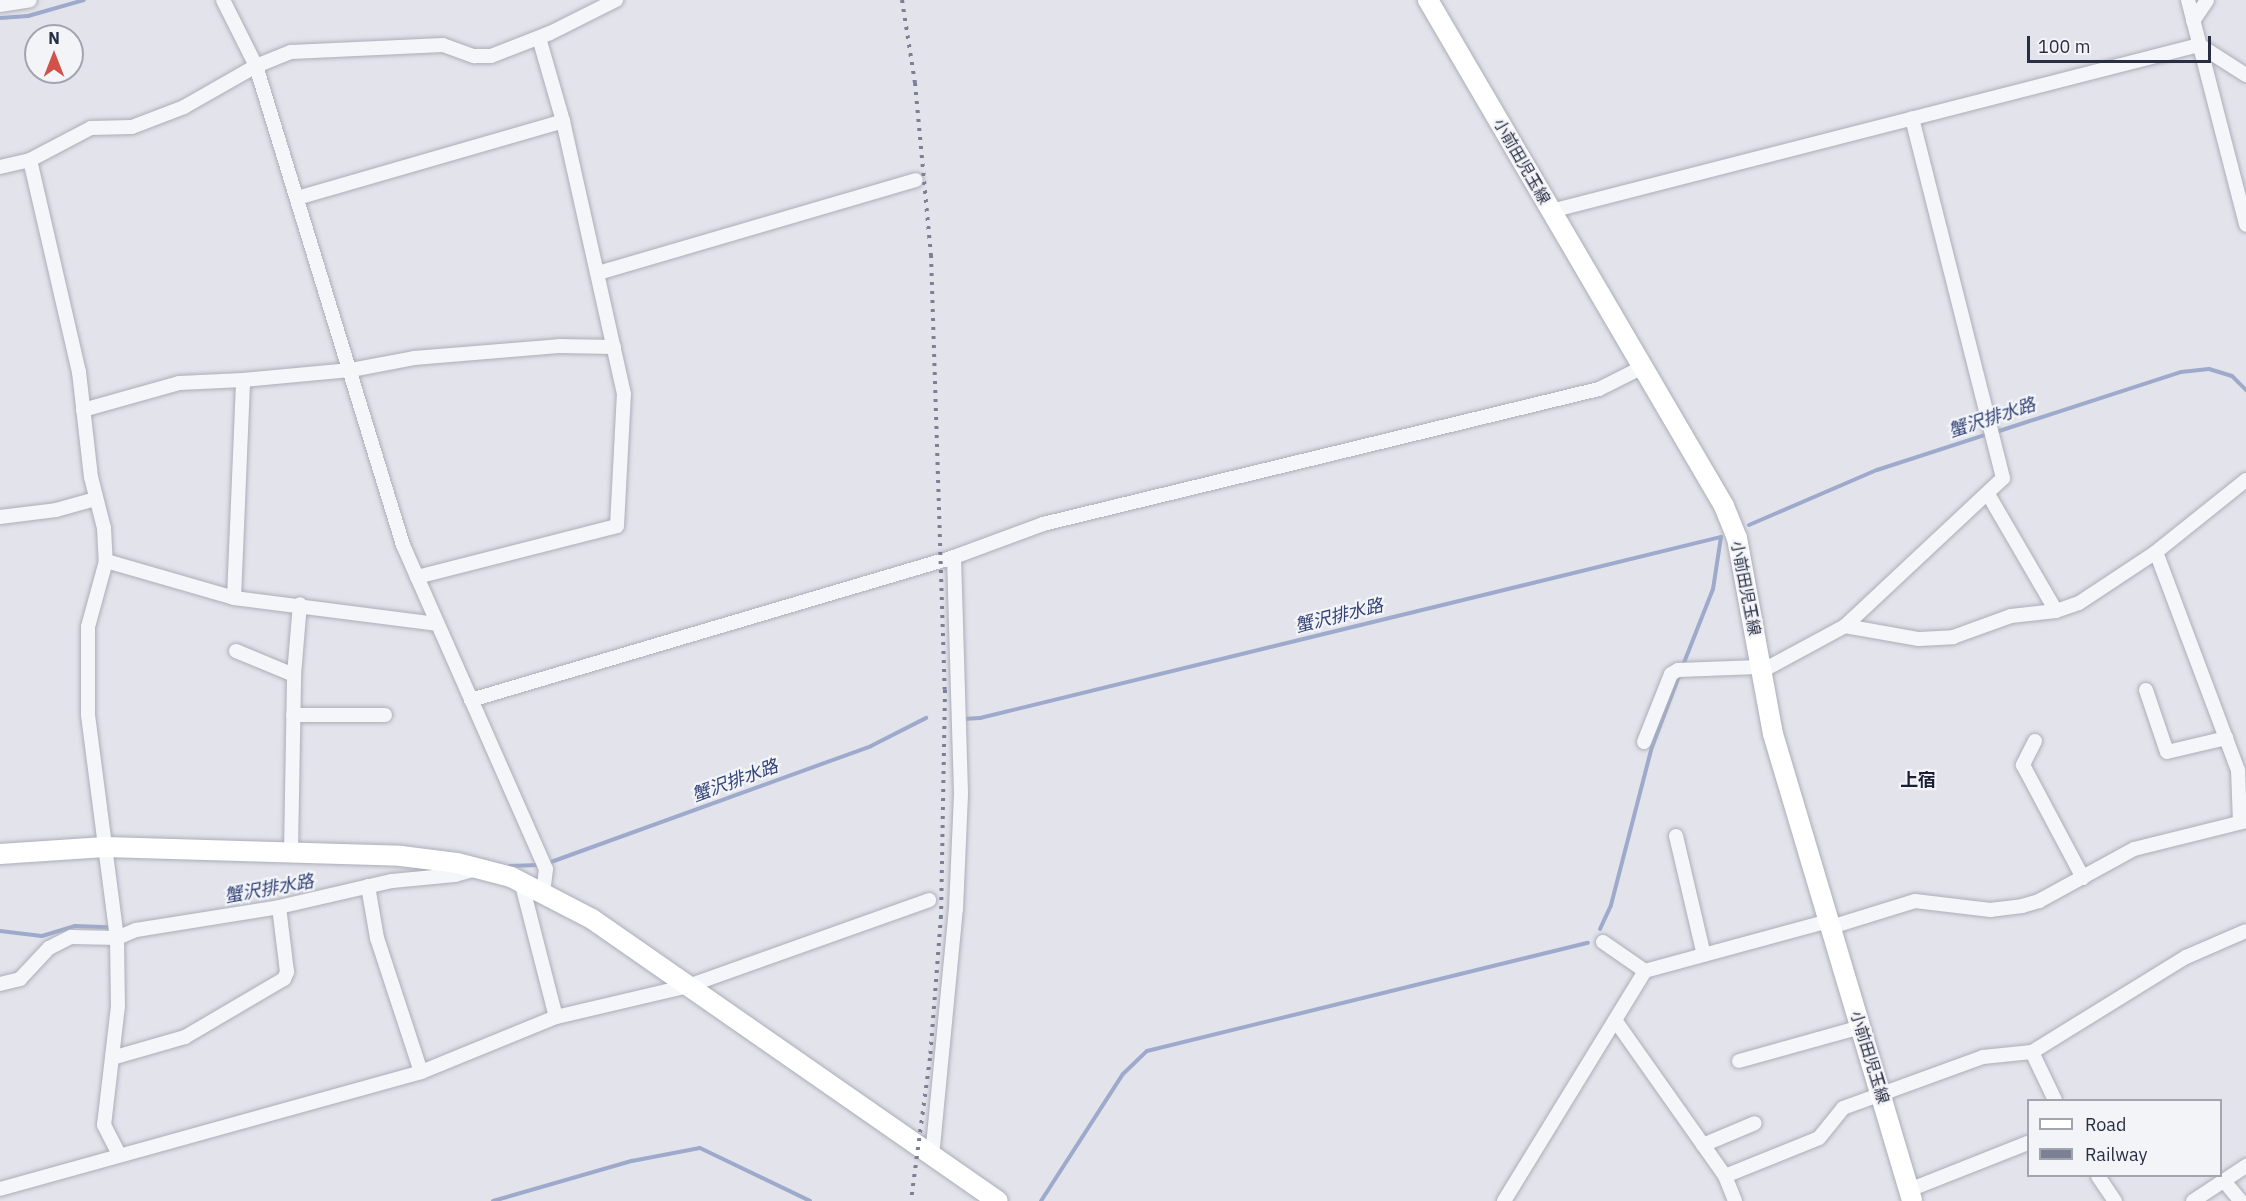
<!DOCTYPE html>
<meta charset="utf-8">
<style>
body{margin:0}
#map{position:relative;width:2246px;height:1201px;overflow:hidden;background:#e3e4eb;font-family:"IBM Plex Sans","Noto Sans JP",sans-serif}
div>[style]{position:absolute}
.stream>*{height:4px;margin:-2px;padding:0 2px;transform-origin:2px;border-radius:2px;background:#9eaacb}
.roads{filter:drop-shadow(0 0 2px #acadb9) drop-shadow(0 0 2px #acadb9)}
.street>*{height:14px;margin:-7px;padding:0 7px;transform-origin:7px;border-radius:7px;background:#f5f6f9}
.secondary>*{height:20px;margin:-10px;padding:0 10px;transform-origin:10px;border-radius:10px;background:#fff}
.rail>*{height:4px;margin-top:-2px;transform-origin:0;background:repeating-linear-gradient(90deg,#7c8095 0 3px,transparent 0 9px)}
span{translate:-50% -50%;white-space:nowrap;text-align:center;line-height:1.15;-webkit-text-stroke:4.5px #f2f4f8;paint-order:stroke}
.street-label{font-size:16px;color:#2a2e43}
.water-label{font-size:18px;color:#344378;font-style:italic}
.neighbourhood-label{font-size:18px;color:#1c1f34;font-weight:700}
.legend{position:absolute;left:2027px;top:1099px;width:195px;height:78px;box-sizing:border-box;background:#f2f4f8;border:2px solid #a2a5b0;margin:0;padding:8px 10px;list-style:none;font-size:18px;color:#2a2e43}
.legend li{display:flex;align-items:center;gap:12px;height:30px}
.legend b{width:30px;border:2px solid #a2a5b0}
.north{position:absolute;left:24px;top:24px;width:60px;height:60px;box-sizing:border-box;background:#f2f4f8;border:2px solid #a2a5b0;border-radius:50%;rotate:0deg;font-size:16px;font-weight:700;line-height:24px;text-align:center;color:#2a2e43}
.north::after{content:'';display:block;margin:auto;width:21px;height:27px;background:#d05248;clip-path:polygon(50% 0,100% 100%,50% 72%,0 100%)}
.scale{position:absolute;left:2027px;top:36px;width:184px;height:27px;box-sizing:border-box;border:3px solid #2a2e43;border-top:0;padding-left:8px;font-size:18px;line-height:21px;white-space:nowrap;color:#2a2e43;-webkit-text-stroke:4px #f2f4f8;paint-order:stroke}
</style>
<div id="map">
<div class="stream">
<i style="left:0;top:18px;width:28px;rotate:-4deg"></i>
<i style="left:28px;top:16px;width:58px;rotate:-15.9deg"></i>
<i style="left:1996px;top:432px;width:194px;rotate:-18deg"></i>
<i style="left:2181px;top:372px;width:28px;rotate:-6deg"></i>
<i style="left:2209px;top:369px;width:24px;rotate:17deg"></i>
<i style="left:2232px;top:376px;width:20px;rotate:45deg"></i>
<i style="left:1749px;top:525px;width:139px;rotate:-23.3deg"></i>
<i style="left:1877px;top:470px;width:117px;rotate:-18deg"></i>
<i style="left:963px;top:719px;width:17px;rotate:-3deg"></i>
<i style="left:980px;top:718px;width:763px;rotate:-13.73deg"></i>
<i style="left:1721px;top:537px;width:53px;rotate:98.7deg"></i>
<i style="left:1713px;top:589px;width:82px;rotate:111.5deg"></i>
<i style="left:551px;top:862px;width:340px;rotate:-19.9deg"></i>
<i style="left:871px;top:746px;width:62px;rotate:-27deg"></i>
<i style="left:510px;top:866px;width:28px;rotate:-2deg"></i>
<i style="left:1600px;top:929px;width:26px;rotate:-65deg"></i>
<i style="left:1611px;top:905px;width:163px;rotate:-75.5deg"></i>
<i style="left:1652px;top:747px;width:76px;rotate:-69.2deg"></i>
<i style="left:0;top:931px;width:42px;rotate:6.8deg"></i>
<i style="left:42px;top:936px;width:34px;rotate:-17deg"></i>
<i style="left:75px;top:926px;width:33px;rotate:2deg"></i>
<i style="left:493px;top:1201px;width:145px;rotate:-16.1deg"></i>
<i style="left:632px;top:1161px;width:69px;rotate:-10.8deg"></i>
<i style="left:700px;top:1148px;width:122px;rotate:25.7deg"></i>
<i style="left:1041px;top:1201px;width:151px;rotate:-57.2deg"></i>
<i style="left:1123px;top:1074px;width:33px;rotate:-44deg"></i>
<i style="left:1147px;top:1051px;width:454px;rotate:-13.8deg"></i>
</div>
<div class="roads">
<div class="street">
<i style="left:223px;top:0;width:74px;rotate:63.4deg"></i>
<i style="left:256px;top:66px;width:501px;rotate:72.94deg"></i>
<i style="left:403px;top:545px;width:354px;rotate:66.2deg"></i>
<i style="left:546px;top:869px;width:23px;rotate:97deg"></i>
<i style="left:2188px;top:0;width:232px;rotate:75.5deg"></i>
<i style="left:0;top:5px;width:30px;rotate:-9deg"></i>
<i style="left:2193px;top:21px;width:25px;rotate:-56deg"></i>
<i style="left:30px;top:160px;width:218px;rotate:77deg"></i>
<i style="left:79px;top:372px;width:106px;rotate:83.5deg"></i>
<i style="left:91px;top:477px;width:53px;rotate:75.7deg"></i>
<i style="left:104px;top:528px;width:33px;rotate:87deg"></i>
<i style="left:106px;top:561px;width:68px;rotate:105.3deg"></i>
<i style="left:88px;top:627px;width:88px;rotate:90deg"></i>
<i style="left:88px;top:715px;width:225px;rotate:82.6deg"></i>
<i style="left:117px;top:938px;width:68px;rotate:89.2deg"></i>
<i style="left:118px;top:1006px;width:120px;rotate:96.7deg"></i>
<i style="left:104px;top:1125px;width:34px;rotate:63deg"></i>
<i style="left:0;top:167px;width:31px;rotate:-13deg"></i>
<i style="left:30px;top:160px;width:69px;rotate:-27.7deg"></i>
<i style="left:91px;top:128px;width:41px;rotate:-1.4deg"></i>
<i style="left:132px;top:127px;width:56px;rotate:-21deg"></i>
<i style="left:184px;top:107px;width:83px;rotate:-29.7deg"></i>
<i style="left:256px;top:66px;width:38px;rotate:-22deg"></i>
<i style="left:291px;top:52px;width:152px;rotate:-2.6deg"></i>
<i style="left:443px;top:45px;width:33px;rotate:20deg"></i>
<i style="left:474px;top:56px;width:17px"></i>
<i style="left:491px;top:56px;width:63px;rotate:-21.3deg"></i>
<i style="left:550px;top:33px;width:74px;rotate:-26.6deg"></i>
<i style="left:297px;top:198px;width:277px;rotate:-16.1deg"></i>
<i style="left:1551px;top:211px;width:669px;rotate:-14.37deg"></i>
<i style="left:2199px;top:45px;width:56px;rotate:32.6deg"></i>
<i style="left:598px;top:273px;width:331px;rotate:-16.3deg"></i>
<i style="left:83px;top:410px;width:100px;rotate:-15.7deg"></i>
<i style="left:179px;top:383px;width:64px;rotate:-2.7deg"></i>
<i style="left:1988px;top:494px;width:135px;rotate:59.8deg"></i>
<i style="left:0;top:517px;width:56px;rotate:-7.1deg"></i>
<i style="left:56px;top:510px;width:41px;rotate:-15.4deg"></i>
<i style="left:2156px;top:552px;width:233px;rotate:69.4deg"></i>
<i style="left:2238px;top:770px;width:52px;rotate:87.8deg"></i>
<i style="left:106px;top:561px;width:133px;rotate:16.1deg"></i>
<i style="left:234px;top:598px;width:204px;rotate:7.3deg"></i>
<i style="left:417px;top:577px;width:206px;rotate:-14.3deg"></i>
<i style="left:617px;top:526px;width:132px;rotate:-87deg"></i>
<i style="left:624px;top:394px;width:280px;rotate:-102.6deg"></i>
<i style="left:563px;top:121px;width:86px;rotate:-106.1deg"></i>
<i style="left:234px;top:598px;width:218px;rotate:-87.6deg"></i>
<i style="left:243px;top:380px;width:108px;rotate:-5.3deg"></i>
<i style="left:351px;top:370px;width:64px;rotate:-10.8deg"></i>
<i style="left:414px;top:358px;width:145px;rotate:-4.7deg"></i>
<i style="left:559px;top:346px;width:55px;rotate:1deg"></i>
<i style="left:1845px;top:626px;width:75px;rotate:10deg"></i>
<i style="left:1919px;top:639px;width:34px;rotate:-3deg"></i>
<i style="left:1953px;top:637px;width:62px;rotate:-19.9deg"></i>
<i style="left:2011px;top:616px;width:45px;rotate:-6.3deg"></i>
<i style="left:2056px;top:611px;width:24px;rotate:-19deg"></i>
<i style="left:2079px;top:603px;width:92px;rotate:-33.5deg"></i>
<i style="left:2156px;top:552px;width:115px;rotate:-38.7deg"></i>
<i style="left:236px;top:651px;width:63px;rotate:22.5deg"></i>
<i style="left:1760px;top:672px;width:97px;rotate:-28.4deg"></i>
<i style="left:1845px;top:626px;width:216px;rotate:-43.1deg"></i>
<i style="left:2003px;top:478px;width:371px;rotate:-104.2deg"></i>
<i style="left:2146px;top:690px;width:65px;rotate:71.3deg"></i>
<i style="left:2167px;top:752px;width:61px;rotate:-13.3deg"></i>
<i style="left:471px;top:700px;width:504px;rotate:-16.49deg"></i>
<i style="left:954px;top:557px;width:95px;rotate:-20.3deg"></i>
<i style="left:1043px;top:524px;width:572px;rotate:-13.65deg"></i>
<i style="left:1599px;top:389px;width:49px;rotate:-26.6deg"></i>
<i style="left:293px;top:715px;width:92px"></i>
<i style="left:2035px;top:741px;width:27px;rotate:117deg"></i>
<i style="left:2023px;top:765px;width:128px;rotate:62deg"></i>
<i style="left:1644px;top:742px;width:73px;rotate:-68.3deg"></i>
<i style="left:1671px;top:674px;width:8px;rotate:-30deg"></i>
<i style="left:1678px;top:670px;width:81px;rotate:-2.1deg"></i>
<i style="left:1676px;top:836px;width:122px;rotate:76.8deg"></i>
<i style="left:291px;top:852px;width:177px;rotate:-89deg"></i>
<i style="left:294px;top:675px;width:71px;rotate:-85.2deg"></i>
<i style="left:521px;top:881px;width:140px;rotate:75.6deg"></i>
<i style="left:368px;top:886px;width:53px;rotate:80.2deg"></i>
<i style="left:377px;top:938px;width:141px;rotate:71.8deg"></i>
<i style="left:1831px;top:927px;width:88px;rotate:-17.2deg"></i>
<i style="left:1915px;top:901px;width:76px;rotate:6.8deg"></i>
<i style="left:1990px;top:910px;width:32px;rotate:-7deg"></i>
<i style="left:2022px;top:906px;width:18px;rotate:-16deg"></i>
<i style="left:2039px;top:901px;width:108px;rotate:-28.7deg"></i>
<i style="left:2134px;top:849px;width:115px;rotate:-14deg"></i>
<i style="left:1603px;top:942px;width:51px;rotate:34.6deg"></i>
<i style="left:0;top:984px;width:21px;rotate:-14deg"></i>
<i style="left:20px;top:979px;width:42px;rotate:-46.9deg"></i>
<i style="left:49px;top:948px;width:25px;rotate:-27deg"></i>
<i style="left:71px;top:937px;width:46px;rotate:1.2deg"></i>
<i style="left:117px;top:938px;width:21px;rotate:-23deg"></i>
<i style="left:136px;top:930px;width:145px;rotate:-9.1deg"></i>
<i style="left:279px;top:907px;width:116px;rotate:-13deg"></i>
<i style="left:392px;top:881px;width:63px;rotate:-5.4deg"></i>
<i style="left:455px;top:875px;width:22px;rotate:-16deg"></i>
<i style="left:1615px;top:1020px;width:191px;rotate:54.8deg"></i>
<i style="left:1725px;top:1176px;width:27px;rotate:68deg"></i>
<i style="left:2032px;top:1052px;width:53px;rotate:64.4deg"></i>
<i style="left:112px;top:1058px;width:76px;rotate:-16deg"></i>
<i style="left:185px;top:1037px;width:115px;rotate:-30.4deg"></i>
<i style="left:284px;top:979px;width:8px;rotate:-67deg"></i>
<i style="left:287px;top:972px;width:65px;rotate:-97deg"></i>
<i style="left:1739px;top:1061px;width:127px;rotate:-15.6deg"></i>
<i style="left:1703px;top:1145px;width:56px;rotate:-22.9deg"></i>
<i style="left:932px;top:1157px;width:249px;rotate:-84.5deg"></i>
<i style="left:956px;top:909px;width:116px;rotate:-87.5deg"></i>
<i style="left:961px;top:793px;width:236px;rotate:-91.7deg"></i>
<i style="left:1725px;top:1176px;width:101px;rotate:-22deg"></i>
<i style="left:1819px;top:1138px;width:38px;rotate:-51deg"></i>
<i style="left:1843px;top:1108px;width:149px;rotate:-20deg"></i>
<i style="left:1983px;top:1057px;width:49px;rotate:-5.8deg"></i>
<i style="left:2032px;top:1052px;width:181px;rotate:-31.7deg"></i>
<i style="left:2186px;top:957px;width:65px;rotate:-23.4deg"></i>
<i style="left:2098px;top:1176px;width:30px;rotate:56deg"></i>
<i style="left:2224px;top:1181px;width:26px;rotate:50deg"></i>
<i style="left:0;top:1189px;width:437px;rotate:-15.5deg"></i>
<i style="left:421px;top:1072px;width:146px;rotate:-22.2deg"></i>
<i style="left:556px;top:1017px;width:136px;rotate:-13.2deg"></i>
<i style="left:688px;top:986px;width:256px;rotate:-19.6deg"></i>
<i style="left:1909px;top:1190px;width:128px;rotate:-21.6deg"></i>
<i style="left:1504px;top:1201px;width:270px;rotate:-58.5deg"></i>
<i style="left:1645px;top:971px;width:191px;rotate:-15.2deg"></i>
<i style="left:2193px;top:1201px;width:64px;rotate:-33.4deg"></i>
</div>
<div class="secondary">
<i style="left:1428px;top:0;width:586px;rotate:59.67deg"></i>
<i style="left:1724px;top:506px;width:35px;rotate:68deg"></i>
<i style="left:1737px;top:538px;width:199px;rotate:79.6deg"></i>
<i style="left:1773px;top:734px;width:487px;rotate:73.4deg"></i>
<i style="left:0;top:854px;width:105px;rotate:-3.8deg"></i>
<i style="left:105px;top:847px;width:296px;rotate:1.7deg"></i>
<i style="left:401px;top:856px;width:56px;rotate:7.1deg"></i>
<i style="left:457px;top:863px;width:56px;rotate:14.5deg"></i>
<i style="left:511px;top:877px;width:91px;rotate:27.4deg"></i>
<i style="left:592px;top:919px;width:494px;rotate:34.8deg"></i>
</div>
</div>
<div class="rail">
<i style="left:902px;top:0;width:84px;rotate:81.1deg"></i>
<i style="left:915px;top:83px;width:173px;rotate:84.7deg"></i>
<i style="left:931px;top:255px;width:435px;rotate:88.2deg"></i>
<i style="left:945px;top:690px;width:226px;rotate:91deg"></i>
<i style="left:941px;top:916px;width:142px;rotate:94.4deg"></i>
<i style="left:930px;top:1058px;width:144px;rotate:97.6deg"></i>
</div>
<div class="street-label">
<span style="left:1522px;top:161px;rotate:60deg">小前田児玉線</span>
<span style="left:1746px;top:588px;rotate:79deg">小前田児玉線</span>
<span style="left:1870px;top:1057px;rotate:73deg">小前田児玉線</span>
</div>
<div class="water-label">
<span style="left:1992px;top:418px;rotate:-18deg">蟹沢排水路</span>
<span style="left:1339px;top:616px;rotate:-14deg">蟹沢排水路</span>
<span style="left:735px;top:781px;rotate:-20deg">蟹沢排水路</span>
<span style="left:269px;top:889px;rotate:-10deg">蟹沢排水路</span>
</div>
<div class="neighbourhood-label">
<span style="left:1918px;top:780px">上宿</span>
</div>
<ul class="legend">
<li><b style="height:8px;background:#fff"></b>Road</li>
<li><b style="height:8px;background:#7c8095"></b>Railway</li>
</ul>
<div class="north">N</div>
<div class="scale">100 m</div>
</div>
